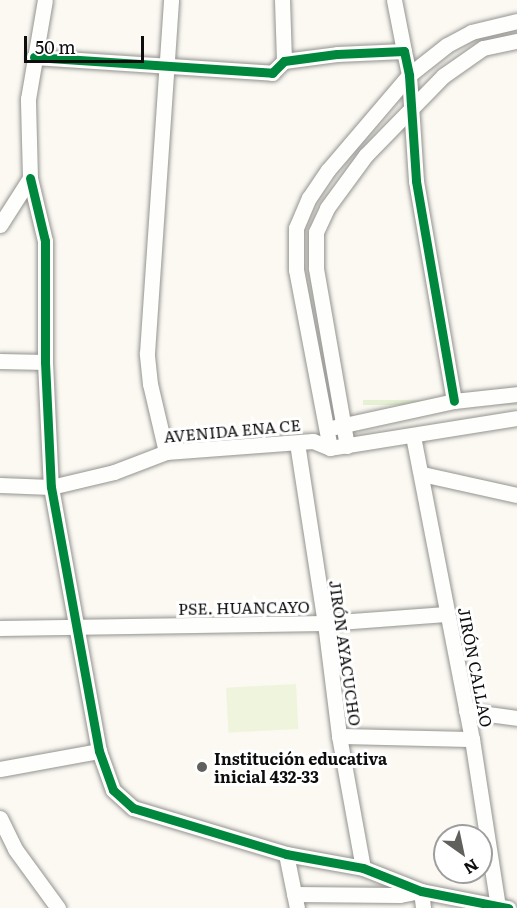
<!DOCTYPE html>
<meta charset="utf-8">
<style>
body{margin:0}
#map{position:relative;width:517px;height:908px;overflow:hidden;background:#fbf9f2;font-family:Literata,serif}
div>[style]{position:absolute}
.green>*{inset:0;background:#e6f0d2;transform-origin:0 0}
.pitch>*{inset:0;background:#eff4dc;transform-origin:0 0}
.roads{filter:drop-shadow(0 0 2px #949390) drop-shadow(0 0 2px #949390)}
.street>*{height:15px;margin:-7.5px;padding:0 7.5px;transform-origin:7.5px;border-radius:7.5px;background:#fefefd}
.cycleway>*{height:9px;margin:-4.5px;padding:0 4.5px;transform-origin:4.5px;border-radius:4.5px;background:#00873e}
.dots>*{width:16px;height:16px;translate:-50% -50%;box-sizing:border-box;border:3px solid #fff;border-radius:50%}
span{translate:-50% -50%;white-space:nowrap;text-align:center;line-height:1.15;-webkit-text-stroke:6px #fff;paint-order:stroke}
.street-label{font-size:16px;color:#0d0d0d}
.poi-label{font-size:16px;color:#0d0d0d;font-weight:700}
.left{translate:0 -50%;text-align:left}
.north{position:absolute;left:433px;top:824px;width:60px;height:60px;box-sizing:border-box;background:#fff;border:2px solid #9e9e9e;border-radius:50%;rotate:147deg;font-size:16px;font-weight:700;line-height:24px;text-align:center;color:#0d0d0d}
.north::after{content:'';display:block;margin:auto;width:21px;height:27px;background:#60605d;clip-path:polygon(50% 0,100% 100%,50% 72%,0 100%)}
.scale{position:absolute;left:24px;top:36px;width:120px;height:27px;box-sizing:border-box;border:3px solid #0d0d0d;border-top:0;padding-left:8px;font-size:18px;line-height:21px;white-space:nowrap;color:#0d0d0d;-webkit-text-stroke:4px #fff;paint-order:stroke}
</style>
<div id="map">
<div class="green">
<i style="left:517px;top:400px;width:5px;height:154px;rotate:90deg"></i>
</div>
<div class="pitch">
<i style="left:296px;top:684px;width:45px;height:70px;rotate:87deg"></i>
</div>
<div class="roads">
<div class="street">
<i style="left:282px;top:0;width:61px;rotate:88.1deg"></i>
<i style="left:394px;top:0;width:52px;rotate:78.9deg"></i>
<i style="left:34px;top:57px;width:239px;rotate:3.8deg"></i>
<i style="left:272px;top:73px;width:17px;rotate:-45deg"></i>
<i style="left:284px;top:61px;width:53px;rotate:-7.5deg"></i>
<i style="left:337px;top:54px;width:67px;rotate:-2.6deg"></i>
<i style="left:404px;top:51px;width:25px;rotate:78deg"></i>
<i style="left:409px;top:75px;width:106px;rotate:86.2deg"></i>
<i style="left:416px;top:181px;width:223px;rotate:80.2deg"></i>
<i style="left:30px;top:178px;width:65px;rotate:76.6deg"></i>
<i style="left:45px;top:241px;width:121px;rotate:90deg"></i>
<i style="left:45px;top:362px;width:125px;rotate:87.3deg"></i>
<i style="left:51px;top:487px;width:268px;rotate:79.7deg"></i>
<i style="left:99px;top:751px;width:41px;rotate:70.3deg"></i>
<i style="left:113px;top:790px;width:27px;rotate:42deg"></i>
<i style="left:133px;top:808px;width:160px;rotate:16.7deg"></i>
<i style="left:286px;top:854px;width:78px;rotate:10.3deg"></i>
<i style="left:363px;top:868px;width:62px;rotate:21.6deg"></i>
<i style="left:421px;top:891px;width:89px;rotate:11.1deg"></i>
<i style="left:0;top:225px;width:56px;rotate:-57.4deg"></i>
<i style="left:30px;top:178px;width:79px;rotate:-91.5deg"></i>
<i style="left:28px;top:99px;width:100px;rotate:-80.3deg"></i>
<i style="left:0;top:361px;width:45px;rotate:1.3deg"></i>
<i style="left:335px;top:427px;width:122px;rotate:-12.3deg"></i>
<i style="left:454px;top:401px;width:63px;rotate:-6.3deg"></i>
<i style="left:413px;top:436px;width:309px;rotate:79deg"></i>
<i style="left:472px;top:739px;width:169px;rotate:81.2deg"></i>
<i style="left:297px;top:443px;width:182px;rotate:81.2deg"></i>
<i style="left:325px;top:623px;width:114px;rotate:82.9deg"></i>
<i style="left:339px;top:736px;width:134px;rotate:79.7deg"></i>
<i style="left:347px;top:446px;width:181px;rotate:-99.9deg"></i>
<i style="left:316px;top:268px;width:36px;rotate:-90deg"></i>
<i style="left:316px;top:232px;width:26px;rotate:-65deg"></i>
<i style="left:327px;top:208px;width:66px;rotate:-53.7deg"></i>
<i style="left:366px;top:155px;width:110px;rotate:-45.7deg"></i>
<i style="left:443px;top:76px;width:49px;rotate:-35deg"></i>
<i style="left:483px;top:48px;width:35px;rotate:-12deg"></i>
<i style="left:330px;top:448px;width:181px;rotate:-100.8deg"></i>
<i style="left:296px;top:270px;width:42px;rotate:-90deg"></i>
<i style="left:296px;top:228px;width:33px;rotate:-67deg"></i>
<i style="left:309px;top:198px;width:34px;rotate:-56deg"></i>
<i style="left:328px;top:170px;width:125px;rotate:-49.5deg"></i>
<i style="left:409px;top:75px;width:48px;rotate:-38.3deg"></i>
<i style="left:447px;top:45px;width:27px;rotate:-28deg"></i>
<i style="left:471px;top:32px;width:47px;rotate:-13.4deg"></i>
<i style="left:166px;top:452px;width:70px;rotate:-103.2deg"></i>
<i style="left:150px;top:384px;width:31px;rotate:-96deg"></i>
<i style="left:147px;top:353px;width:354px;rotate:-86.1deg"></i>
<i style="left:422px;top:474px;width:97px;rotate:12.5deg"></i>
<i style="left:0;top:485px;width:51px;rotate:2.2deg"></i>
<i style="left:51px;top:487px;width:65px;rotate:-13.4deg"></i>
<i style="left:114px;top:472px;width:56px;rotate:-21deg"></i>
<i style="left:166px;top:452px;width:147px;rotate:-4.3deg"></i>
<i style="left:313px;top:441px;width:18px;rotate:22deg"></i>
<i style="left:330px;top:448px;width:189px;rotate:-9.1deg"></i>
<i style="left:0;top:628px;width:325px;rotate:-0.9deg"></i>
<i style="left:325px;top:623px;width:121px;rotate:-4.3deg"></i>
<i style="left:466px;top:711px;width:51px;rotate:7.8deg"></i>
<i style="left:339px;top:736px;width:133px;rotate:1.3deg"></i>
<i style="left:0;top:769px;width:101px;rotate:-10.3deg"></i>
<i style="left:0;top:818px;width:34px;rotate:64deg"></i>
<i style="left:15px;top:849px;width:73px;rotate:53.9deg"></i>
<i style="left:286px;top:854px;width:55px;rotate:78.5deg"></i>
<i style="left:294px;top:894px;width:106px;rotate:0.5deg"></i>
<i style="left:400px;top:895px;width:21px;rotate:-11deg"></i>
<i style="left:421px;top:891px;width:17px;rotate:83deg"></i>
</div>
</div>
<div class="cycleway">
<i style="left:34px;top:57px;width:239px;rotate:3.8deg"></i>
<i style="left:272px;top:73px;width:17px;rotate:-45deg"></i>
<i style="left:284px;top:61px;width:53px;rotate:-7.5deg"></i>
<i style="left:337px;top:54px;width:67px;rotate:-2.6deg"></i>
<i style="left:404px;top:51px;width:25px;rotate:78deg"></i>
<i style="left:409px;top:75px;width:106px;rotate:86.2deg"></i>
<i style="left:416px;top:181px;width:223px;rotate:80.2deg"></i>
<i style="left:30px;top:178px;width:65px;rotate:76.6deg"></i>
<i style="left:45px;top:241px;width:121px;rotate:90deg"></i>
<i style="left:45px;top:362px;width:125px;rotate:87.3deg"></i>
<i style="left:51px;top:487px;width:268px;rotate:79.7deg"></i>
<i style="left:99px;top:751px;width:41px;rotate:70.3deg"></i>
<i style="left:113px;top:790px;width:27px;rotate:42deg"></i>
<i style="left:133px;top:808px;width:160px;rotate:16.7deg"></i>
<i style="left:286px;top:854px;width:78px;rotate:10.3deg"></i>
<i style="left:363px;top:868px;width:62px;rotate:21.6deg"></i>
<i style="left:421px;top:891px;width:89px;rotate:11.1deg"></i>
</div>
<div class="dots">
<i style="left:202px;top:767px;background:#60605d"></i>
</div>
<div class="street-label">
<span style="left:232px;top:430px;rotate:-5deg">AVENIDA ENA CE</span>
<span style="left:244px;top:607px;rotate:-1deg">PSE. HUANCAYO</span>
<span style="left:346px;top:653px;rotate:82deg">JIRÓN AYACUCHO</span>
<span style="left:476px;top:667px;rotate:79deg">JIRÓN CALLAO</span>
</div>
<div class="poi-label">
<span class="left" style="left:214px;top:767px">Institución educativa<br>inicial 432-33</span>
</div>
<div class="north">N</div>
<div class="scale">50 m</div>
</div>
